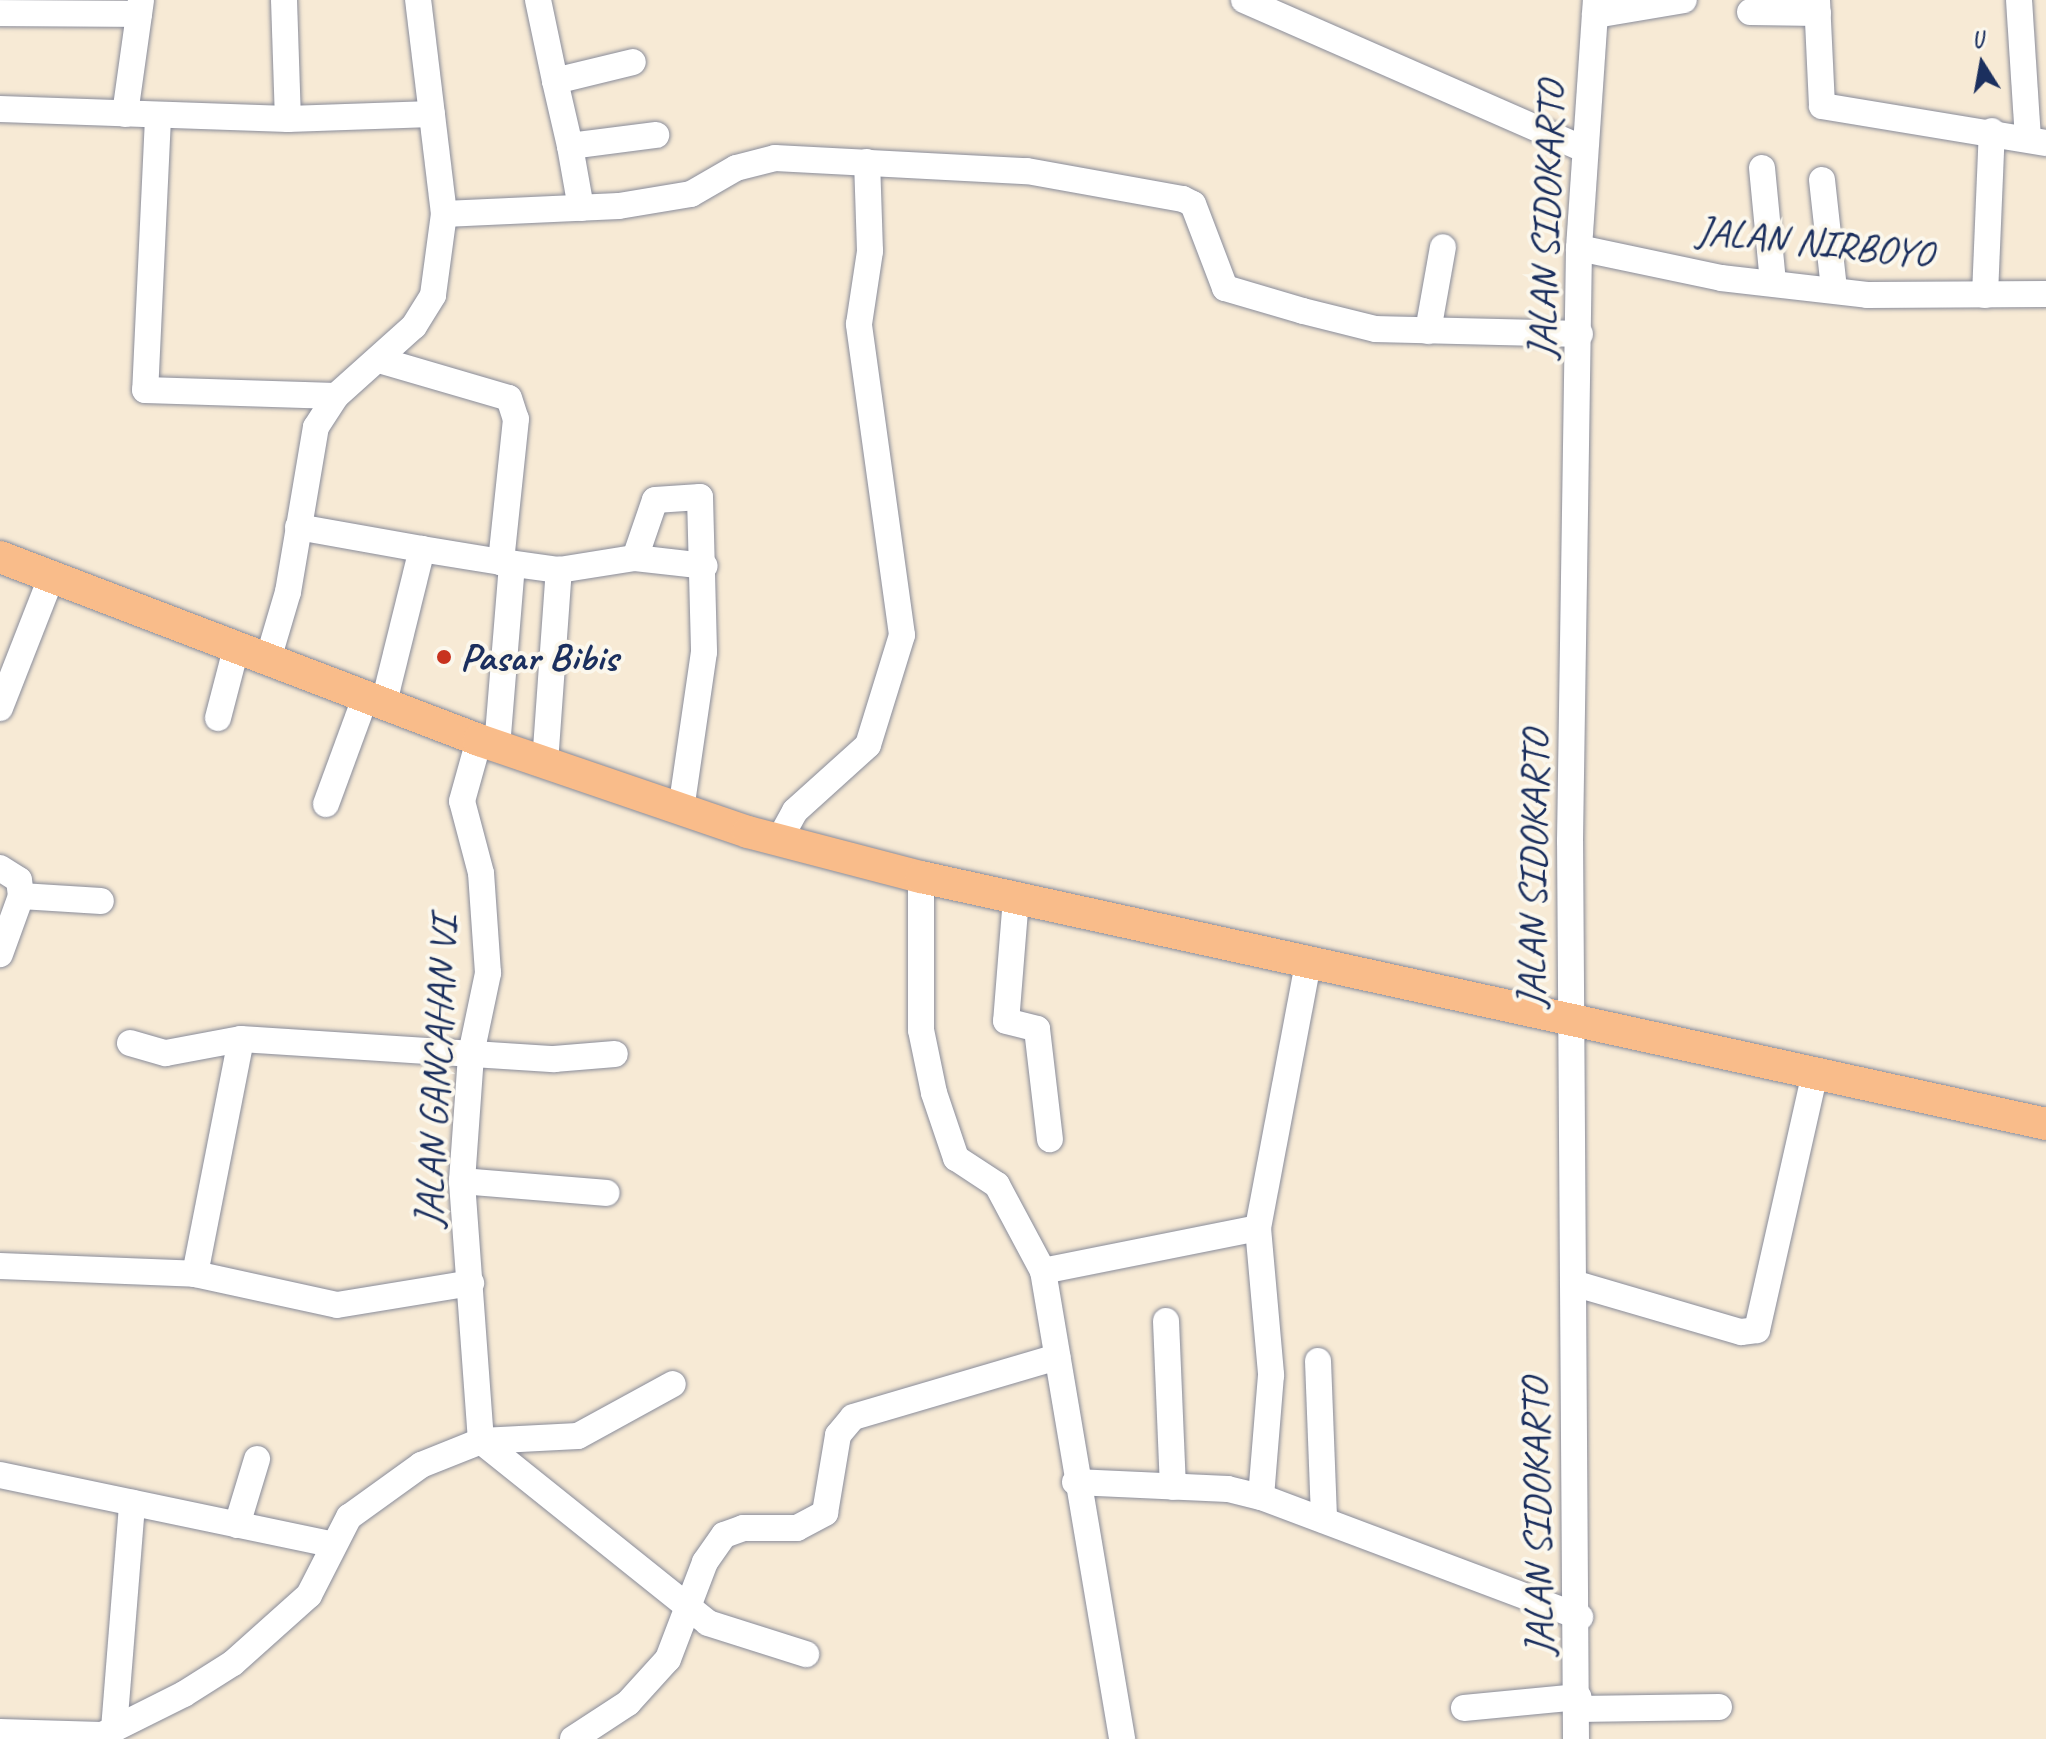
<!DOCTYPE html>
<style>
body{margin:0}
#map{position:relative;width:2046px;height:1739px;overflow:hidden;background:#f7ead5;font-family:Caveat,sans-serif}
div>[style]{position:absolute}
.roads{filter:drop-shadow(0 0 2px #898c9a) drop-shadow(0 0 2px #898c9a)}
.minor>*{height:26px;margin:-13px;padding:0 13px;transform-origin:13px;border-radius:13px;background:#fff}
.major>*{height:32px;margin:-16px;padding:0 16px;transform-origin:16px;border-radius:16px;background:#f9bc8a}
.dots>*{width:22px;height:22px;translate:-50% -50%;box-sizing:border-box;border:4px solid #fbf7ec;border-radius:50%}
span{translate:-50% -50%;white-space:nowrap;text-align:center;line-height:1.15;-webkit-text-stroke:8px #fbf7ec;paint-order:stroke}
.street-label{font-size:40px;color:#1b2f5e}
.poi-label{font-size:40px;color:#1b2f5e;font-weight:700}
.left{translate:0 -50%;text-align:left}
.north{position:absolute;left:1942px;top:24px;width:80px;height:80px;-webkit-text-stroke:6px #fbf7ec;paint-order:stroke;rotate:349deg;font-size:22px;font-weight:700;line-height:32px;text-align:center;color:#1b2f5e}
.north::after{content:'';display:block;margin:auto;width:28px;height:36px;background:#1b2f5e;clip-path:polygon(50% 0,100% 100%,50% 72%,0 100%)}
</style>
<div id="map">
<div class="roads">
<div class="minor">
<i style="left:284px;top:0;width:119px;rotate:88.1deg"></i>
<i style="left:538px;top:0;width:83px;rotate:78.1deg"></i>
<i style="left:1244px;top:0;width:370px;rotate:23.7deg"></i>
<i style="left:1817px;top:0;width:106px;rotate:87.3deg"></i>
<i style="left:1822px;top:106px;width:227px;rotate:9.4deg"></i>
<i style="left:2019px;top:0;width:139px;rotate:86.3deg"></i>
<i style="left:1750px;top:12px;width:68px;rotate:0.8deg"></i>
<i style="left:0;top:13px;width:139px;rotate:0.4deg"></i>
<i style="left:1595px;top:15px;width:90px;rotate:-9.6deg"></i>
<i style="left:0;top:109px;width:288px;rotate:2deg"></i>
<i style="left:288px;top:119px;width:144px;rotate:-2deg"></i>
<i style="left:125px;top:114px;width:115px;rotate:-82deg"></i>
<i style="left:158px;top:118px;width:272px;rotate:92.7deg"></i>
<i style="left:145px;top:390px;width:191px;rotate:1.8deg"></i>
<i style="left:570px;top:146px;width:67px;rotate:-103deg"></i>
<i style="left:555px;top:81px;width:80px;rotate:-13.7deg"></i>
<i style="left:1762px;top:168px;width:115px;rotate:84.5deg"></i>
<i style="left:1822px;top:180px;width:109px;rotate:83.7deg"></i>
<i style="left:581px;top:208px;width:63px;rotate:-100.1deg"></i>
<i style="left:570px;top:146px;width:87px;rotate:-7.3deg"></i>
<i style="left:444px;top:214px;width:175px;rotate:-2.6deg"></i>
<i style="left:619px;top:206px;width:73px;rotate:-9.5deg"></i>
<i style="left:691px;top:194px;width:52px;rotate:-30deg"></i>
<i style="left:736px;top:168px;width:40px;rotate:-14.4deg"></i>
<i style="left:775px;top:158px;width:252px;rotate:3deg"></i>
<i style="left:1027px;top:171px;width:158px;rotate:10.2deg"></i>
<i style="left:1183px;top:199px;width:11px;rotate:27deg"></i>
<i style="left:1193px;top:204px;width:90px;rotate:69.1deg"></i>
<i style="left:1225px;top:288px;width:81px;rotate:16.4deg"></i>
<i style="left:1303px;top:311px;width:75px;rotate:13.9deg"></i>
<i style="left:1376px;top:329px;width:204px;rotate:1.4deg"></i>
<i style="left:1579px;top:248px;width:145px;rotate:11.9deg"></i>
<i style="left:1721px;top:278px;width:147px;rotate:6.6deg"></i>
<i style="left:1867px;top:295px;width:179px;rotate:-0.3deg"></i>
<i style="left:1985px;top:295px;width:164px;rotate:-87.6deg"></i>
<i style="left:1428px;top:331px;width:85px;rotate:-79.9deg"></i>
<i style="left:379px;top:360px;width:135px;rotate:16.3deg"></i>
<i style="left:509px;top:398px;width:22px;rotate:72deg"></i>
<i style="left:516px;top:419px;width:144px;rotate:96deg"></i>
<i style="left:501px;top:562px;width:80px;rotate:-170.7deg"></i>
<i style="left:422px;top:549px;width:159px;rotate:103.9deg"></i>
<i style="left:298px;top:527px;width:126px;rotate:10.1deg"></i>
<i style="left:635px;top:558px;width:61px;rotate:-71deg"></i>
<i style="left:655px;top:500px;width:45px;rotate:-3.8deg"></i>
<i style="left:700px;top:497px;width:155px;rotate:88.5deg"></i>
<i style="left:704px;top:652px;width:159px;rotate:98.3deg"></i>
<i style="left:501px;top:562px;width:59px;rotate:7.9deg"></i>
<i style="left:559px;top:570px;width:77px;rotate:-9deg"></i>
<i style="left:635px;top:558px;width:70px;rotate:6.5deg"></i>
<i style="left:269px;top:656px;width:67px;rotate:-73.5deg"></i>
<i style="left:288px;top:592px;width:167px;rotate:-80.4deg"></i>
<i style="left:316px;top:427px;width:37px;rotate:-57deg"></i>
<i style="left:336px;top:396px;width:105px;rotate:-41.9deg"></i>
<i style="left:414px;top:326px;width:36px;rotate:-58deg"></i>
<i style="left:433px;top:295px;width:82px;rotate:-82.3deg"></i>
<i style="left:444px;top:214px;width:216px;rotate:-96.9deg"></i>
<i style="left:0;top:708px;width:140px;rotate:-68.6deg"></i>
<i style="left:218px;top:718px;width:75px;rotate:-75.4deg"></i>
<i style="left:497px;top:747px;width:184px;rotate:-85.3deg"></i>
<i style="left:545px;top:763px;width:194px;rotate:-85.9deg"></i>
<i style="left:326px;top:804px;width:116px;rotate:-69.8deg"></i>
<i style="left:779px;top:840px;width:33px;rotate:-61deg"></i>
<i style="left:795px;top:811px;width:98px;rotate:-42.1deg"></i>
<i style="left:868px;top:745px;width:115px;rotate:-72.8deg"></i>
<i style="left:902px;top:635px;width:314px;rotate:-97.9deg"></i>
<i style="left:859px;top:324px;width:74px;rotate:-81.4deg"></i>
<i style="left:870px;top:251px;width:89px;rotate:-91.9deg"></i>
<i style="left:0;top:868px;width:22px;rotate:32deg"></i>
<i style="left:19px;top:880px;width:16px;rotate:83deg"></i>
<i style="left:21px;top:896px;width:62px;rotate:109.9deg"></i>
<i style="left:921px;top:877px;width:153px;rotate:90deg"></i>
<i style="left:921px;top:1030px;width:64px;rotate:78.3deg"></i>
<i style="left:934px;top:1093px;width:69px;rotate:71.3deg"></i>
<i style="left:956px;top:1158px;width:49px;rotate:33.4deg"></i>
<i style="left:997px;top:1185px;width:98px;rotate:61.9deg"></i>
<i style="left:1043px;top:1271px;width:475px;rotate:80.4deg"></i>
<i style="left:21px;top:896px;width:80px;rotate:3.6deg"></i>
<i style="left:1016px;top:898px;width:123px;rotate:94.6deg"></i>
<i style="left:1006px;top:1021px;width:32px;rotate:14deg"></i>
<i style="left:1037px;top:1029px;width:111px;rotate:83.3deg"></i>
<i style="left:130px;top:1043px;width:37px;rotate:16deg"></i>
<i style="left:166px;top:1053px;width:76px;rotate:-10.6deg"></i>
<i style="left:241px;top:1039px;width:314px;rotate:3.7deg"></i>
<i style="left:554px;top:1059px;width:61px;rotate:-4.7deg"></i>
<i style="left:462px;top:1181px;width:145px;rotate:4.7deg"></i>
<i style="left:1258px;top:1228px;width:148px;rotate:84.9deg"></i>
<i style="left:1271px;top:1375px;width:122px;rotate:94.7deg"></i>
<i style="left:0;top:1266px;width:195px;rotate:2.3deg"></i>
<i style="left:195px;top:1274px;width:145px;rotate:12.3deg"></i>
<i style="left:337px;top:1305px;width:136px;rotate:-9.3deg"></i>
<i style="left:1043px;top:1271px;width:219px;rotate:-11.3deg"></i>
<i style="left:1258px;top:1228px;width:269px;rotate:-79.3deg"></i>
<i style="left:195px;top:1274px;width:239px;rotate:-78.9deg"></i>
<i style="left:1573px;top:1283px;width:175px;rotate:16.3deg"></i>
<i style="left:1741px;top:1332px;width:16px;rotate:-7deg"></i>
<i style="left:1757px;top:1330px;width:264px;rotate:-77.3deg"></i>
<i style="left:1166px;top:1321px;width:166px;rotate:87.6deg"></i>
<i style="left:1318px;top:1361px;width:159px;rotate:87.8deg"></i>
<i style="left:481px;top:1441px;width:291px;rotate:38.7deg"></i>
<i style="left:708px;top:1623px;width:103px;rotate:17.6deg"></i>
<i style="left:481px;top:1441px;width:97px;rotate:-3deg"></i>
<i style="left:578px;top:1436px;width:108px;rotate:-28.7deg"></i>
<i style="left:0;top:1475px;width:338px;rotate:11.8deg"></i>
<i style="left:1075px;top:1482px;width:153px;rotate:2.6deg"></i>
<i style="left:1228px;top:1489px;width:34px;rotate:14deg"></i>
<i style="left:1261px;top:1497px;width:341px;rotate:20.6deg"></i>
<i style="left:237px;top:1525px;width:69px;rotate:-73.1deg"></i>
<i style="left:1464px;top:1708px;width:115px;rotate:-5.5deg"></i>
<i style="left:1577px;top:1709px;width:142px;rotate:-0.8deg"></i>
<i style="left:114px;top:1729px;width:227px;rotate:-85.4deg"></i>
<i style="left:0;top:1732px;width:102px;rotate:1.7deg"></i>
<i style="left:102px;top:1735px;width:92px;rotate:-26.6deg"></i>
<i style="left:184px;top:1694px;width:58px;rotate:-32.3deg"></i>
<i style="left:233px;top:1663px;width:102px;rotate:-41.8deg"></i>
<i style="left:309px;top:1595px;width:88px;rotate:-62.9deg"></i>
<i style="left:349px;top:1517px;width:89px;rotate:-35.8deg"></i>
<i style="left:421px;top:1465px;width:65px;rotate:-21.8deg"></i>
<i style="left:481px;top:1441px;width:261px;rotate:-94.2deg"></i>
<i style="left:462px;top:1181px;width:127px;rotate:-85.9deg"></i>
<i style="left:471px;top:1054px;width:83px;rotate:-78.1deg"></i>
<i style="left:488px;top:973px;width:100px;rotate:-94deg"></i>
<i style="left:481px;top:873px;width:74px;rotate:-104.8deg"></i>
<i style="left:462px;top:801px;width:63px;rotate:-74.4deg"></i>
<i style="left:573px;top:1739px;width:66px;rotate:-33.2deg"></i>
<i style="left:628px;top:1703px;width:59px;rotate:-47.7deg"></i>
<i style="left:668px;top:1659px;width:104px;rotate:-69.1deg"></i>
<i style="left:705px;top:1562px;width:33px;rotate:-55deg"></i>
<i style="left:724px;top:1535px;width:20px;rotate:-20deg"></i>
<i style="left:743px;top:1528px;width:54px"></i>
<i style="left:797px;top:1528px;width:32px;rotate:-28deg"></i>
<i style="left:825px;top:1513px;width:79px;rotate:-80.5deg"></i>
<i style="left:838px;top:1435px;width:23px;rotate:-50deg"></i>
<i style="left:853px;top:1417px;width:213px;rotate:-16.4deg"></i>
<i style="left:1576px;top:1739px;width:898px;rotate:-90.38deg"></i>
<i style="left:1570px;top:841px;width:593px;rotate:-89.13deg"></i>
<i style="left:1579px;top:248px;width:249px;rotate:-86.1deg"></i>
</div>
<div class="major">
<i style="left:0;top:557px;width:513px;rotate:20.91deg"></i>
<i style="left:479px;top:740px;width:284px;rotate:18.9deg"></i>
<i style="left:748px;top:832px;width:179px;rotate:14.6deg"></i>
<i style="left:921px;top:877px;width:1152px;rotate:12.38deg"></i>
</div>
</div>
<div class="dots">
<i style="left:444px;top:657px;background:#c8321e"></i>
</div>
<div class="street-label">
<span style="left:1546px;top:220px;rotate:-88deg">JALAN SIDOKARTO</span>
<span style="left:1815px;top:242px;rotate:6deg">JALAN NIRBOYO</span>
<span style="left:1533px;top:869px;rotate:-89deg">JALAN SIDOKARTO</span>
<span style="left:436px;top:1072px;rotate:-87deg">JALAN GANCAHAN VI</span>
<span style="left:1537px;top:1517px;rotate:-91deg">JALAN SIDOKARTO</span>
</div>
<div class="poi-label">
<span class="left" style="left:460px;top:657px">Pasar Bibis</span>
</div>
<div class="north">U</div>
</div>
